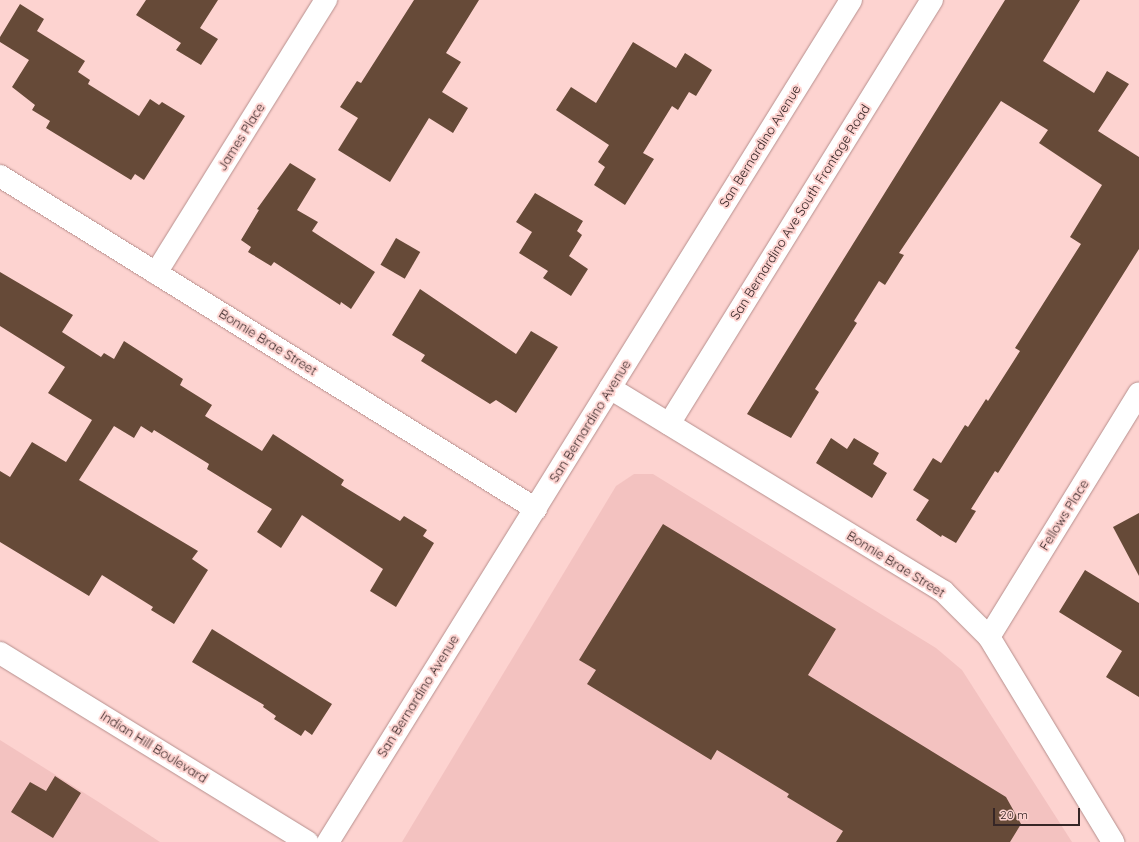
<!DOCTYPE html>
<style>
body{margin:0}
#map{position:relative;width:1139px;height:842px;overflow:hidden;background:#fdd3d0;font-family:Quicksand,sans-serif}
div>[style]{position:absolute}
.built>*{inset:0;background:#f3c2c0}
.building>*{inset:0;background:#664a38;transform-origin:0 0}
.roads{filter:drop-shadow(0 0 1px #b68f8d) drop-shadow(0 0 1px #b68f8d)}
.street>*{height:22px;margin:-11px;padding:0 11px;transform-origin:11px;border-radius:11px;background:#fff}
.secondary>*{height:22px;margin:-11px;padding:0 11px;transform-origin:11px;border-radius:11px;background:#fff}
.primary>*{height:22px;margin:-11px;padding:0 11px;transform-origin:11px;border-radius:11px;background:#fff}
span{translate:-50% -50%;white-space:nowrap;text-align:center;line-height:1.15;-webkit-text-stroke:4px #fdd3d0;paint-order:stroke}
.street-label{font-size:13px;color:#362626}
.scale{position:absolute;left:993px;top:808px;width:87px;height:18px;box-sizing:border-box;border:2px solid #362626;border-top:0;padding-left:5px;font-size:12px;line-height:14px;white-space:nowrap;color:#362626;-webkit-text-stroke:3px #fdd3d0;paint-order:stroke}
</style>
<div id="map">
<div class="built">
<i style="clip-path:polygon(634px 474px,653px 474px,936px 648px,962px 670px,1072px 842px,402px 842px,616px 486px)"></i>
<i style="clip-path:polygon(0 740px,97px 801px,160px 842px,0 842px)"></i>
</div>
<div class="building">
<i style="clip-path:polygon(146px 0,218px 0,200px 28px,218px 39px,201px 65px,176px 50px,181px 43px,136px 15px)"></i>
<i style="clip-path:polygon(414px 0,479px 0,446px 53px,461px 62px,442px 92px,468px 108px,453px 133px,429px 118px,390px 182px,338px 150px,358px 118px,340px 107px,357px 81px,361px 83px)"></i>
<i style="clip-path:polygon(1005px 0,1080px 0,1043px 61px,1094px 93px,1107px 71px,1129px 84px,1098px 131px,1139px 157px,1139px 249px,998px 473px,995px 471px,971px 509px,976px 511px,956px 543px,942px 535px,941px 537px,916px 520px,929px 500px,913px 490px,933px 458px,941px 463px,965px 425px,968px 427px,986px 399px,988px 401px,1020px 351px,1015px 348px,1081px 244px,1070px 237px,1102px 185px,1039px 143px,1048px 130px,1001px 101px,899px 253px,904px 255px,885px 285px,879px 281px,854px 321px,857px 323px,815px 389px,819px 392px,791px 438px,747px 414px)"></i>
<i style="clip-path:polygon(20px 4px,44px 19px,37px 31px,85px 61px,78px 72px,90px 80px,88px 84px,139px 116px,150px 99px,159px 105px,162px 102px,185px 116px,144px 180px,135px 174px,131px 180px,46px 128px,50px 121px,32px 110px,35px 105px,12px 87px,29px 60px,0 42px,0 37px)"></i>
<i style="clip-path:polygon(633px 42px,676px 68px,685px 53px,712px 70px,696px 96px,689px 92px,678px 110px,672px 106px,643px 153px,654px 159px,625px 205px,594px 185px,605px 167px,598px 162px,609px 145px,556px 110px,571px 87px,596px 103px)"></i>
<i style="clip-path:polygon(290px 163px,316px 179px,297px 210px,318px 222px,312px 231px,375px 272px,351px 309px,341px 302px,340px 305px,274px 262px,271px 266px,248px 252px,251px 247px,241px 240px,259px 210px,257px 209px)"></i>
<i style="clip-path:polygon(535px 193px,583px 221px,577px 231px,582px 235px,569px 256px,588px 269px,571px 296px,543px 278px,548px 271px,519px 253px,532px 232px,516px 222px)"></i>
<i style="left:396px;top:238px;width:28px;height:31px;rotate:30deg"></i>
<i style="clip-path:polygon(0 272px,73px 315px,62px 332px,101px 357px,104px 353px,114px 359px,124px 341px,183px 379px,180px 385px,212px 405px,205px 416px,262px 451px,273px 434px,344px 480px,341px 485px,400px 521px,404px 516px,427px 530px,423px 536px,434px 543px,396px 607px,370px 591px,383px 569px,302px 515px,281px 548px,257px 532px,272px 509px,207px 469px,209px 464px,154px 430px,152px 433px,141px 426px,134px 438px,114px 426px,79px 480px,198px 551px,192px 559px,208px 570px,174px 624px,151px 610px,153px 607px,102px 575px,89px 596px,0 542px,0 471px,10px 477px,32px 442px,66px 462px,92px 420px,48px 393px,65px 367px,0 326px)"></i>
<i style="clip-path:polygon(420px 289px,516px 354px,531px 331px,558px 347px,516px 413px,496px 400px,490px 404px,421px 361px,425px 355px,392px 335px)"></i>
<i style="clip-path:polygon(831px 438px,847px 449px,854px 438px,879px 453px,873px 464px,887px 473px,872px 498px,816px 463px)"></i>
<i style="clip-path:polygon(1139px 513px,1139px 576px,1113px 527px)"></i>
<i style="clip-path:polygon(663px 524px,836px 629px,808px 675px,1006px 797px,1021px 824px,1010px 842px,836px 842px,843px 831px,787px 797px,789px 794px,717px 750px,711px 760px,587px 684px,596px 670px,579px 660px)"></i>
<i style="clip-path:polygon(1085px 570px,1139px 603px,1139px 697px,1106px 677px,1122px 651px,1059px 612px)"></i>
<i style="clip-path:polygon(212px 629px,332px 704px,312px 735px,305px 730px,301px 736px,274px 719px,276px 716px,263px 707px,264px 705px,192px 662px)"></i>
<i style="clip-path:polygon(55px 776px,81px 793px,53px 838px,11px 812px,30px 782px,46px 791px)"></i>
</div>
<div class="roads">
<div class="street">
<i style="left:0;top:176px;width:631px;rotate:31.85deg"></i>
<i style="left:156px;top:273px;width:322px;rotate:-58.1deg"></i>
<i style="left:610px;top:388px;width:391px;rotate:31.4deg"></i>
<i style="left:944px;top:592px;width:64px;rotate:45deg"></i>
<i style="left:989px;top:637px;width:240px;rotate:58.8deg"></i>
<i style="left:669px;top:424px;width:499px;rotate:-58.2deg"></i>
<i style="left:989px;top:637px;width:286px;rotate:-58.4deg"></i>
</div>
<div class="secondary">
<i style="left:328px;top:842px;width:991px;rotate:-58.15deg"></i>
</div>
<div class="primary">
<i style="left:0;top:653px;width:361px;rotate:31.6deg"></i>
</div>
</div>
<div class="street-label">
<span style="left:241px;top:137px;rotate:-58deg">James Place</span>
<span style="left:760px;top:146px;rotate:-58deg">San Bernardino Avenue</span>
<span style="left:800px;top:212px;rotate:-58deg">San Bernardino Ave South Frontage Road</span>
<span style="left:268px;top:342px;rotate:32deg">Bonnie Brae Street</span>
<span style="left:590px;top:421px;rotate:-58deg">San Bernardino Avenue</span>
<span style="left:1064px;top:515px;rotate:-58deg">Fellows Place</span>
<span style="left:896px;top:564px;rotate:32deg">Bonnie Brae Street</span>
<span style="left:418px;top:696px;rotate:-58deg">San Bernardino Avenue</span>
<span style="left:154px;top:747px;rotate:32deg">Indian Hill Boulevard</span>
</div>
<div class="scale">20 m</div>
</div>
